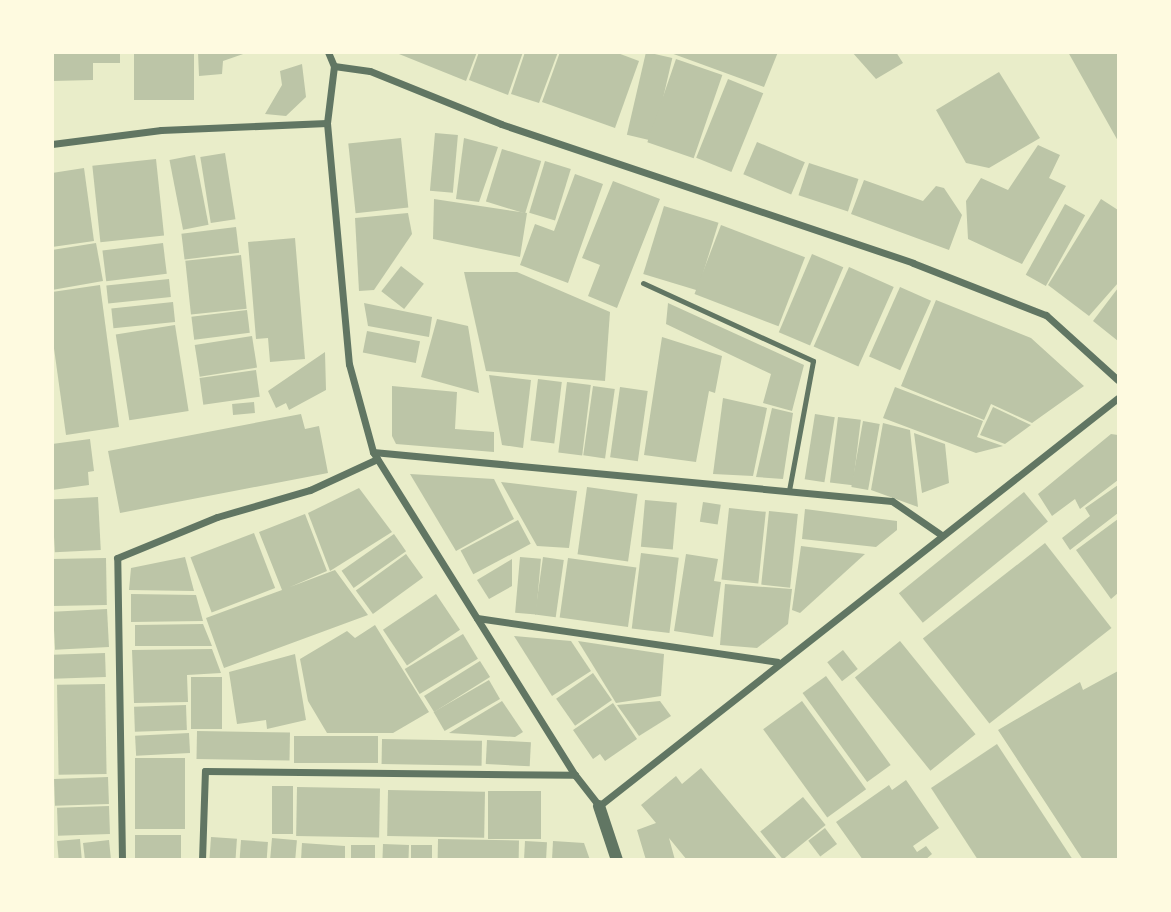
<!DOCTYPE html>
<style>
body{margin:0}
#map{position:relative;width:1171px;height:912px;overflow:hidden;background:#e9edc9;font-family:Overpass,sans-serif}
div>[style]{position:absolute}
.building>*{inset:0;background:#bcc5a7;transform-origin:0 0}
.service>*{height:5px;margin:-2.5px;padding:0 2.5px;transform-origin:2.5px;border-radius:2.5px;background:#617663}
.minor>*{height:7px;margin:-3.5px;padding:0 3.5px;transform-origin:3.5px;border-radius:3.5px;background:#617663}
.tertiary>*{height:12px;margin:-6px;padding:0 6px;transform-origin:6px;border-radius:6px;background:#617663}
span{translate:-50% -50%;white-space:nowrap;text-align:center;line-height:1.15;-webkit-text-stroke:7px #fefae0;paint-order:stroke}
.frame{position:absolute;inset:0;border:54px solid #fefae0;pointer-events:none}
</style>
<div id="map">
<div class="building">
<i style="clip-path:polygon(52px 52px,120px 52px,120px 63px,93px 63px,93px 80px,52px 81px)"></i>
<i style="left:134px;top:52px;width:60px;height:48px"></i>
<i style="clip-path:polygon(198px 52px,246px 52px,246px 53px,223px 61px,222px 74px,199px 76px)"></i>
<i style="clip-path:polygon(394px 52px,477px 52px,466px 81px)"></i>
<i style="clip-path:polygon(479px 52px,523px 52px,508px 95px,469px 80px)"></i>
<i style="clip-path:polygon(525px 52px,558px 52px,539px 103px,511px 94px)"></i>
<i style="clip-path:polygon(560px 52px,615px 52px,639px 61px,615px 128px,542px 102px)"></i>
<i style="left:646px;top:52px;width:27px;height:85px;rotate:13deg"></i>
<i style="clip-path:polygon(668px 52px,778px 52px,764px 87px)"></i>
<i style="clip-path:polygon(852px 52px,896px 52px,903px 63px,876px 79px)"></i>
<i style="clip-path:polygon(1068px 52px,1118px 52px,1118px 141px)"></i>
<i style="left:676px;top:59px;width:49px;height:88px;rotate:19deg"></i>
<i style="clip-path:polygon(302px 64px,306px 97px,286px 116px,265px 114px,282px 85px,280px 71px)"></i>
<i style="clip-path:polygon(999px 72px,1040px 138px,989px 168px,966px 163px,936px 110px)"></i>
<i style="left:728px;top:79px;width:38px;height:85px;rotate:22deg"></i>
<i style="left:435px;top:133px;width:23px;height:58px;rotate:5deg"></i>
<i style="left:401px;top:138px;width:70px;height:53px;rotate:84deg"></i>
<i style="clip-path:polygon(464px 138px,498px 147px,479px 202px,456px 199px)"></i>
<i style="left:757px;top:142px;width:52px;height:35px;rotate:23deg"></i>
<i style="clip-path:polygon(1038px 145px,1060px 155px,1049px 178px,1066px 186px,1022px 264px,968px 239px,966px 201px,981px 178px,1008px 190px)"></i>
<i style="left:502px;top:149px;width:41px;height:55px;rotate:17deg"></i>
<i style="left:225px;top:153px;width:67px;height:25px;rotate:81deg"></i>
<i style="left:195px;top:155px;width:71px;height:26px;rotate:79deg"></i>
<i style="left:156px;top:159px;width:77px;height:64px;rotate:84deg"></i>
<i style="left:545px;top:161px;width:27px;height:54px;rotate:17deg"></i>
<i style="left:809px;top:163px;width:52px;height:34px;rotate:18deg"></i>
<i style="clip-path:polygon(84px 168px,94px 241px,52px 247px,52px 173px)"></i>
<i style="clip-path:polygon(575px 174px,603px 184px,568px 283px,520px 265px,535px 224px,554px 231px)"></i>
<i style="clip-path:polygon(864px 180px,923px 201px,936px 186px,944px 188px,962px 215px,949px 250px,851px 214px)"></i>
<i style="clip-path:polygon(613px 181px,660px 199px,617px 308px,588px 296px,600px 265px,582px 258px)"></i>
<i style="clip-path:polygon(434px 199px,527px 213px,520px 257px,433px 239px)"></i>
<i style="clip-path:polygon(1101px 199px,1118px 210px,1118px 283px,1089px 316px,1048px 285px)"></i>
<i style="left:1065px;top:204px;width:23px;height:81px;rotate:29deg"></i>
<i style="left:664px;top:206px;width:57px;height:71px;rotate:17deg"></i>
<i style="clip-path:polygon(408px 213px,412px 234px,374px 290px,359px 291px,355px 218px)"></i>
<i style="left:721px;top:225px;width:90px;height:74px;rotate:21deg"></i>
<i style="left:236px;top:227px;width:26px;height:55px;rotate:83deg"></i>
<i style="clip-path:polygon(295px 238px,305px 359px,270px 362px,268px 338px,256px 339px,248px 242px)"></i>
<i style="clip-path:polygon(96px 243px,103px 281px,52px 290px,52px 250px)"></i>
<i style="left:163px;top:243px;width:31px;height:61px;rotate:83deg"></i>
<i style="left:812px;top:254px;width:34px;height:85px;rotate:23deg"></i>
<i style="left:241px;top:255px;width:54px;height:56px;rotate:84deg"></i>
<i style="left:401px;top:266px;width:29px;height:32px;rotate:38deg"></i>
<i style="left:849px;top:267px;width:49px;height:87px;rotate:24deg"></i>
<i style="clip-path:polygon(464px 272px,517px 272px,610px 312px,605px 381px,486px 371px)"></i>
<i style="left:169px;top:279px;width:18px;height:63px;rotate:84deg"></i>
<i style="clip-path:polygon(100px 285px,119px 427px,66px 435px,52px 334px,52px 292px)"></i>
<i style="left:900px;top:287px;width:34px;height:76px;rotate:24deg"></i>
<i style="clip-path:polygon(1118px 288px,1118px 341px,1093px 321px)"></i>
<i style="clip-path:polygon(936px 300px,1031px 338px,1084px 386px,1032px 423px,991px 404px,984px 420px,901px 386px)"></i>
<i style="left:173px;top:302px;width:20px;height:62px;rotate:84deg"></i>
<i style="clip-path:polygon(364px 303px,432px 317px,429px 337px,368px 326px)"></i>
<i style="clip-path:polygon(668px 303px,804px 365px,792px 411px,763px 403px,771px 374px,666px 324px)"></i>
<i style="left:247px;top:310px;width:23px;height:56px;rotate:83deg"></i>
<i style="clip-path:polygon(437px 319px,468px 326px,479px 393px,421px 377px)"></i>
<i style="left:175px;top:325px;width:87px;height:60px;rotate:81deg"></i>
<i style="left:367px;top:331px;width:54px;height:22px;rotate:11deg"></i>
<i style="left:252px;top:336px;width:32px;height:58px;rotate:81deg"></i>
<i style="clip-path:polygon(662px 337px,722px 356px,715px 393px,709px 391px,696px 462px,644px 455px)"></i>
<i style="clip-path:polygon(325px 352px,326px 390px,289px 410px,286px 403px,276px 408px,268px 391px)"></i>
<i style="left:256px;top:370px;width:27px;height:57px;rotate:82deg"></i>
<i style="clip-path:polygon(489px 375px,531px 380px,523px 448px,502px 445px)"></i>
<i style="left:538px;top:379px;width:24px;height:62px;rotate:7deg"></i>
<i style="left:567px;top:382px;width:24px;height:71px;rotate:7deg"></i>
<i style="clip-path:polygon(392px 386px,457px 392px,455px 429px,494px 432px,494px 452px,396px 444px,392px 436px)"></i>
<i style="left:593px;top:386px;width:22px;height:70px;rotate:8deg"></i>
<i style="left:620px;top:387px;width:28px;height:71px;rotate:8deg"></i>
<i style="clip-path:polygon(895px 387px,983px 421px,977px 437px,1003px 446px,976px 453px,883px 418px)"></i>
<i style="clip-path:polygon(723px 398px,767px 408px,753px 476px,713px 474px)"></i>
<i style="left:254px;top:402px;width:11px;height:22px;rotate:85deg"></i>
<i style="clip-path:polygon(993px 407px,1031px 425px,1005px 444px,980px 435px)"></i>
<i style="clip-path:polygon(772px 408px,793px 413px,783px 479px,756px 477px)"></i>
<i style="clip-path:polygon(301px 414px,305px 429px,319px 426px,328px 473px,120px 513px,108px 451px)"></i>
<i style="left:815px;top:414px;width:20px;height:66px;rotate:9deg"></i>
<i style="left:838px;top:417px;width:23px;height:66px;rotate:7deg"></i>
<i style="left:863px;top:421px;width:17px;height:67px;rotate:10deg"></i>
<i style="clip-path:polygon(883px 423px,910px 430px,918px 507px,871px 490px)"></i>
<i style="clip-path:polygon(914px 433px,945px 444px,949px 483px,922px 493px)"></i>
<i style="clip-path:polygon(1111px 434px,1118px 435px,1118px 480px,1080px 509px,1075px 499px,1052px 516px,1038px 494px)"></i>
<i style="clip-path:polygon(90px 439px,94px 471px,88px 472px,89px 485px,52px 490px,52px 444px)"></i>
<i style="clip-path:polygon(410px 474px,494px 479px,514px 519px,456px 551px)"></i>
<i style="clip-path:polygon(501px 482px,577px 491px,569px 548px,537px 546px)"></i>
<i style="clip-path:polygon(1118px 485px,1118px 513px,1070px 550px,1062px 538px,1090px 516px,1085px 508px)"></i>
<i style="left:587px;top:487px;width:51px;height:68px;rotate:8deg"></i>
<i style="clip-path:polygon(359px 488px,392px 532px,330px 571px,308px 513px)"></i>
<i style="left:1024px;top:492px;width:38px;height:161px;rotate:51deg"></i>
<i style="left:98px;top:497px;width:53px;height:46px;rotate:87deg"></i>
<i style="left:645px;top:500px;width:32px;height:47px;rotate:5deg"></i>
<i style="left:703px;top:502px;width:18px;height:20px;rotate:9deg"></i>
<i style="left:729px;top:508px;width:37px;height:72px;rotate:6deg"></i>
<i style="clip-path:polygon(805px 509px,897px 521px,897px 530px,876px 547px,802px 539px)"></i>
<i style="left:769px;top:511px;width:29px;height:74px;rotate:6deg"></i>
<i style="clip-path:polygon(305px 514px,327px 571px,290px 587px,335px 570px,368px 615px,224px 668px,206px 618px,282px 590px,259px 532px)"></i>
<i style="clip-path:polygon(1118px 519px,1118px 593px,1111px 599px,1076px 550px)"></i>
<i style="left:518px;top:520px;width:27px;height:65px;rotate:62deg"></i>
<i style="left:254px;top:533px;width:59px;height:68px;rotate:69deg"></i>
<i style="left:394px;top:534px;width:21px;height:64px;rotate:55deg"></i>
<i style="left:1045px;top:543px;width:108px;height:155px;rotate:52deg"></i>
<i style="clip-path:polygon(801px 546px,865px 554px,800px 613px,792px 610px)"></i>
<i style="left:641px;top:553px;width:38px;height:76px;rotate:7deg"></i>
<i style="left:406px;top:554px;width:29px;height:62px;rotate:54deg"></i>
<i style="clip-path:polygon(686px 554px,718px 559px,714px 581px,721px 582px,713px 637px,674px 631px)"></i>
<i style="clip-path:polygon(185px 557px,194px 591px,129px 590px,131px 568px)"></i>
<i style="left:520px;top:557px;width:21px;height:56px;rotate:5deg"></i>
<i style="left:543px;top:557px;width:21px;height:58px;rotate:8deg"></i>
<i style="left:106px;top:558px;width:47px;height:54px;rotate:89deg"></i>
<i style="left:568px;top:558px;width:69px;height:60px;rotate:8deg"></i>
<i style="clip-path:polygon(512px 559px,512px 586px,489px 599px,477px 580px)"></i>
<i style="clip-path:polygon(725px 584px,792px 589px,788px 624px,757px 648px,720px 645px)"></i>
<i style="clip-path:polygon(131px 594px,196px 595px,203px 621px,131px 622px)"></i>
<i style="left:436px;top:594px;width:43px;height:64px;rotate:56deg"></i>
<i style="left:107px;top:609px;width:38px;height:54px;rotate:87deg"></i>
<i style="clip-path:polygon(203px 624px,212px 646px,135px 646px,135px 625px)"></i>
<i style="clip-path:polygon(375px 625px,429px 712px,393px 733px,327px 733px,308px 701px,300px 659px,347px 631px,355px 638px)"></i>
<i style="left:463px;top:634px;width:29px;height:68px;rotate:59deg"></i>
<i style="clip-path:polygon(514px 636px,571px 641px,591px 671px,552px 696px)"></i>
<i style="clip-path:polygon(578px 641px,664px 654px,661px 696px,616px 703px)"></i>
<i style="left:900px;top:641px;width:120px;height:58px;rotate:51deg"></i>
<i style="clip-path:polygon(212px 649px,221px 673px,187px 675px,188px 702px,134px 703px,132px 650px)"></i>
<i style="left:843px;top:650px;width:24px;height:20px;rotate:52deg"></i>
<i style="left:105px;top:653px;width:24px;height:53px;rotate:88deg"></i>
<i style="clip-path:polygon(295px 654px,306px 720px,267px 729px,266px 720px,237px 724px,229px 672px)"></i>
<i style="left:480px;top:661px;width:19px;height:66px;rotate:58deg"></i>
<i style="clip-path:polygon(1118px 671px,1118px 860px,1083px 860px,998px 730px,1080px 682px,1083px 690px)"></i>
<i style="left:593px;top:673px;width:33px;height:45px;rotate:55deg"></i>
<i style="left:826px;top:676px;width:110px;height:29px;rotate:54deg"></i>
<i style="left:191px;top:677px;width:31px;height:52px"></i>
<i style="left:489px;top:680px;width:22px;height:64px;rotate:60deg"></i>
<i style="left:105px;top:684px;width:90px;height:48px;rotate:89deg"></i>
<i style="clip-path:polygon(502px 701px,523px 732px,515px 737px,449px 733px)"></i>
<i style="clip-path:polygon(660px 701px,671px 716px,639px 736px,617px 705px)"></i>
<i style="left:802px;top:701px;width:109px;height:48px;rotate:54deg"></i>
<i style="clip-path:polygon(613px 703px,637px 739px,605px 761px,600px 754px,593px 759px,573px 730px)"></i>
<i style="left:186px;top:705px;width:25px;height:52px;rotate:88deg"></i>
<i style="left:197px;top:731px;width:93px;height:28px;rotate:1deg"></i>
<i style="left:189px;top:733px;width:20px;height:54px;rotate:87deg"></i>
<i style="left:294px;top:736px;width:84px;height:27px"></i>
<i style="left:382px;top:739px;width:100px;height:25px;rotate:1deg"></i>
<i style="left:487px;top:740px;width:44px;height:24px;rotate:3deg"></i>
<i style="clip-path:polygon(997px 744px,1073px 860px,978px 860px,931px 788px)"></i>
<i style="left:135px;top:758px;width:50px;height:71px"></i>
<i style="clip-path:polygon(701px 768px,778px 860px,687px 860px,669px 838px,675px 860px,646px 860px,637px 830px,656px 823px,641px 805px,676px 776px,682px 784px)"></i>
<i style="left:108px;top:777px;width:27px;height:54px;rotate:88deg"></i>
<i style="clip-path:polygon(906px 780px,939px 828px,913px 846px,917px 852px,926px 846px,932px 854px,925px 860px,863px 860px,836px 822px,889px 785px,892px 790px)"></i>
<i style="left:272px;top:786px;width:21px;height:48px"></i>
<i style="left:297px;top:787px;width:83px;height:49px;rotate:1deg"></i>
<i style="left:388px;top:790px;width:97px;height:46px;rotate:1deg"></i>
<i style="left:488px;top:791px;width:53px;height:48px"></i>
<i style="left:803px;top:797px;width:36px;height:55px;rotate:51deg"></i>
<i style="left:109px;top:806px;width:28px;height:52px;rotate:88deg"></i>
<i style="left:825px;top:828px;width:20px;height:21px;rotate:53deg"></i>
<i style="left:181px;top:835px;width:25px;height:46px;rotate:90deg"></i>
<i style="left:211px;top:837px;width:26px;height:23px;rotate:4deg"></i>
<i style="left:272px;top:838px;width:25px;height:22px;rotate:5deg"></i>
<i style="left:80px;top:839px;width:21px;height:23px;rotate:85deg"></i>
<i style="left:438px;top:839px;width:81px;height:21px;rotate:1deg"></i>
<i style="clip-path:polygon(109px 840px,111px 860px,85px 860px,83px 843px)"></i>
<i style="left:241px;top:840px;width:27px;height:20px;rotate:4deg"></i>
<i style="left:525px;top:841px;width:22px;height:19px;rotate:3deg"></i>
<i style="clip-path:polygon(553px 841px,584px 843px,590px 860px,552px 860px)"></i>
<i style="clip-path:polygon(302px 843px,345px 846px,345px 860px,301px 860px)"></i>
<i style="left:383px;top:844px;width:26px;height:16px;rotate:2deg"></i>
<i style="left:351px;top:845px;width:24px;height:15px"></i>
<i style="left:411px;top:845px;width:21px;height:15px"></i>
</div>
<div class="service">
<i style="left:643px;top:283px;width:187px;rotate:24.6deg"></i>
<i style="left:813px;top:361px;width:132px;rotate:100.5deg"></i>
</div>
<div class="minor">
<i style="left:328px;top:52px;width:15px;rotate:67deg"></i>
<i style="left:334px;top:66px;width:36px;rotate:8deg"></i>
<i style="left:370px;top:71px;width:141px;rotate:22deg"></i>
<i style="left:501px;top:124px;width:435px;rotate:18.6deg"></i>
<i style="left:913px;top:263px;width:143px;rotate:21.4deg"></i>
<i style="left:1046px;top:315px;width:97px;rotate:42.1deg"></i>
<i style="left:334px;top:66px;width:57px;rotate:97deg"></i>
<i style="left:327px;top:123px;width:242px;rotate:84.8deg"></i>
<i style="left:349px;top:364px;width:91px;rotate:74.7deg"></i>
<i style="left:373px;top:452px;width:381px;rotate:58deg"></i>
<i style="left:575px;top:775px;width:39px;rotate:52deg"></i>
<i style="left:599px;top:806px;width:660px;rotate:-38.17deg"></i>
<i style="left:52px;top:144px;width:110px;rotate:-7.3deg"></i>
<i style="left:161px;top:130px;width:166px;rotate:-2.4deg"></i>
<i style="left:373px;top:452px;width:521px;rotate:5.39deg"></i>
<i style="left:892px;top:501px;width:58px;rotate:34.5deg"></i>
<i style="left:477px;top:618px;width:303px;rotate:8.3deg"></i>
<i style="left:122px;top:860px;width:302px;rotate:-90.9deg"></i>
<i style="left:117px;top:558px;width:108px;rotate:-22.3deg"></i>
<i style="left:217px;top:517px;width:97px;rotate:-16.2deg"></i>
<i style="left:310px;top:490px;width:74px;rotate:-24.8deg"></i>
<i style="left:202px;top:860px;width:89px;rotate:-88.1deg"></i>
<i style="left:205px;top:771px;width:370px;rotate:0.6deg"></i>
</div>
<div class="tertiary">
<i style="left:599px;top:806px;width:57px;rotate:71.6deg"></i>
</div>
<div class="frame"></div>
</div>
